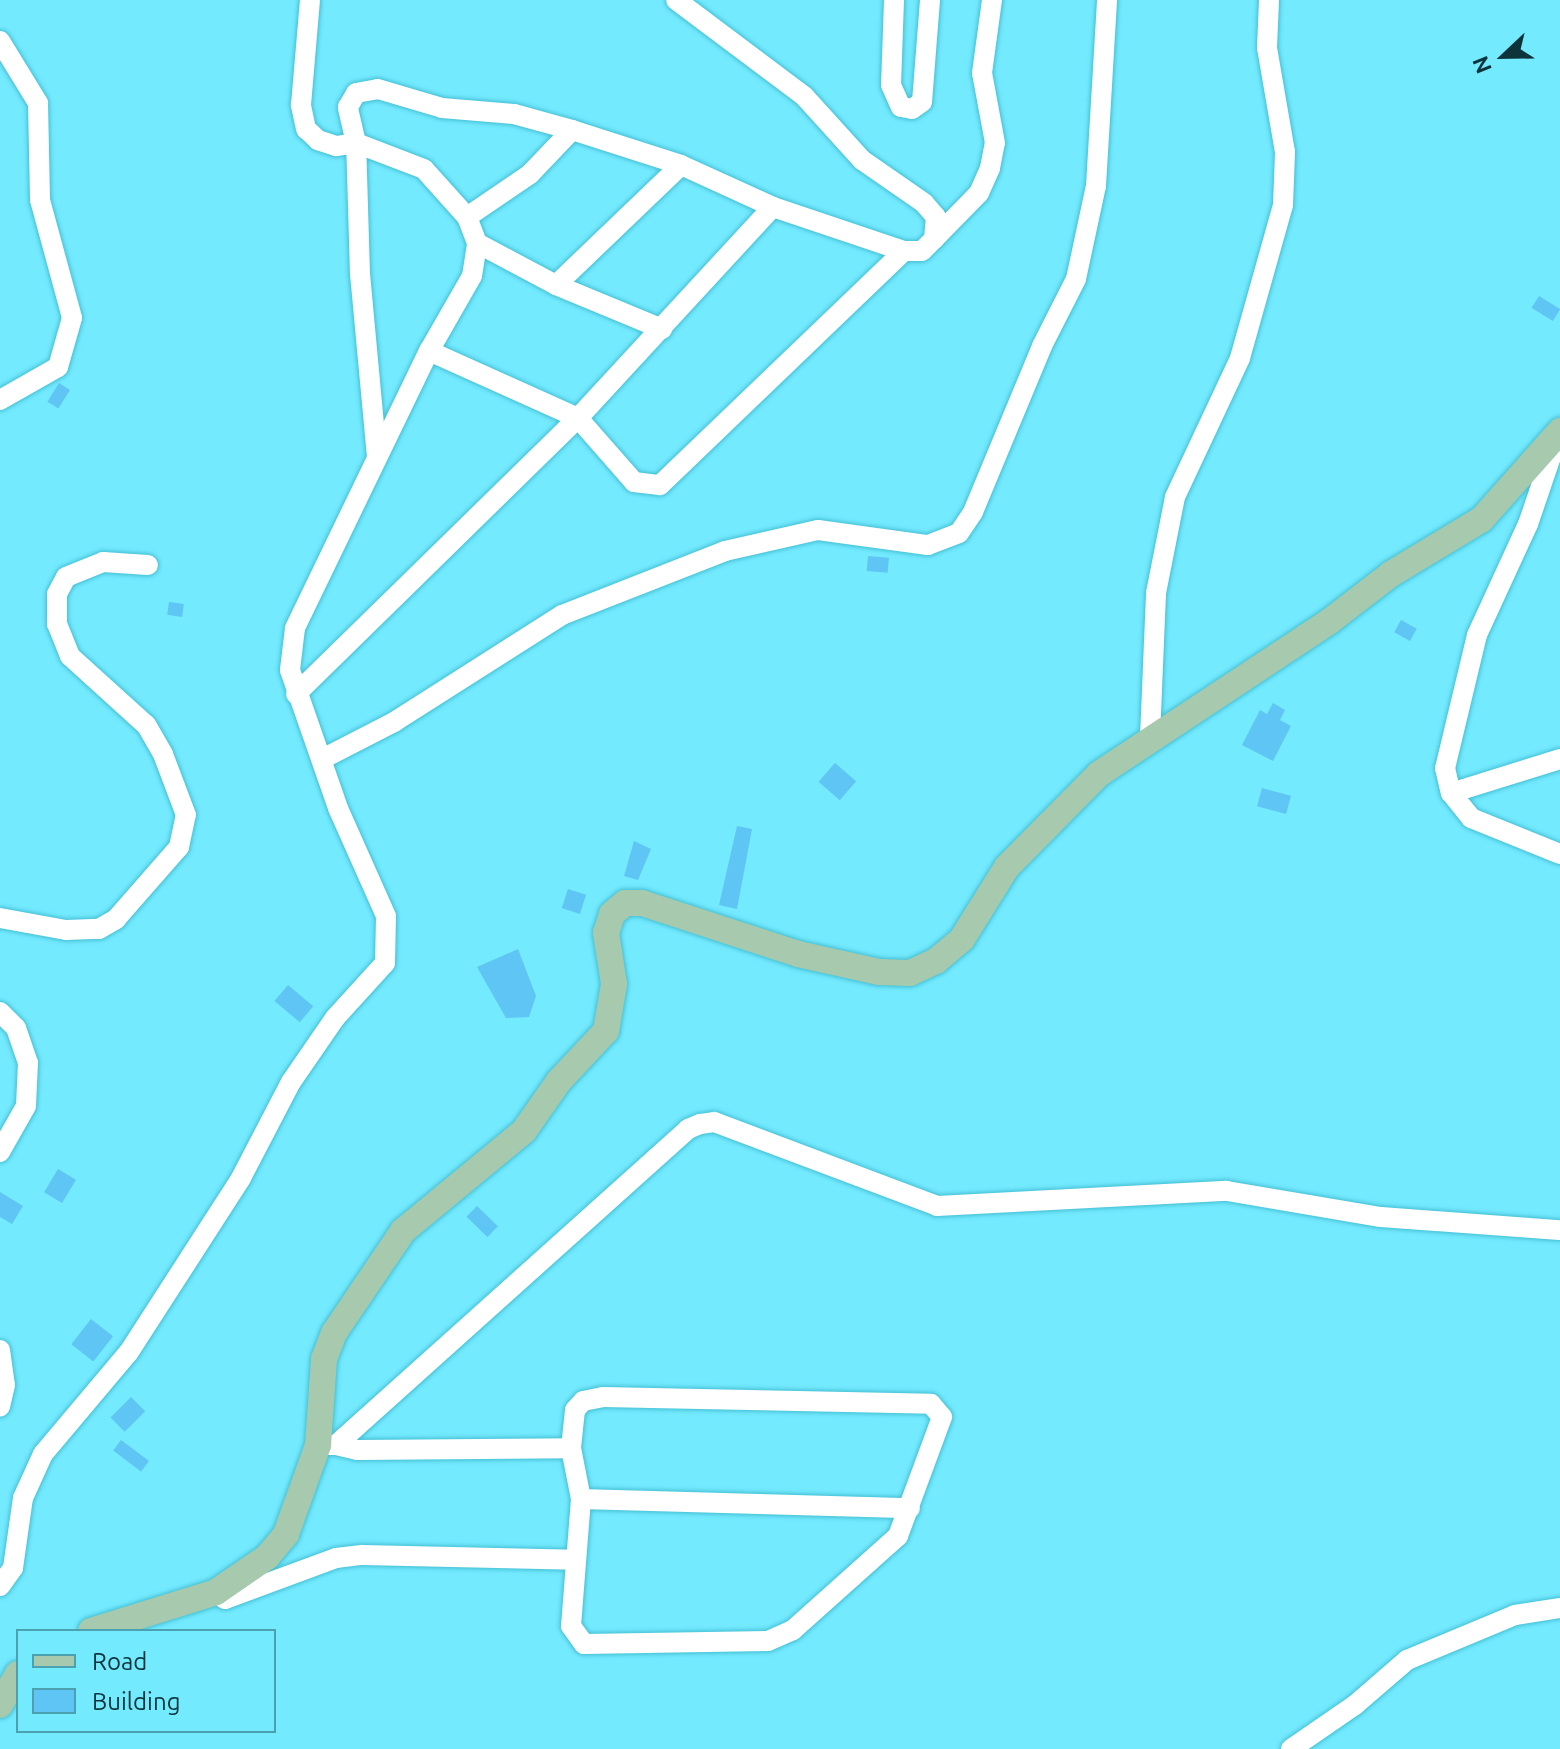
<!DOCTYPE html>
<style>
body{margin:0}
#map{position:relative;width:1560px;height:1749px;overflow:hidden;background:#74eaff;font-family:Ubuntu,sans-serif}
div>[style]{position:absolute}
.building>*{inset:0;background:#5fc5f4;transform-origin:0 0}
.roads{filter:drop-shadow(0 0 2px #45c0d4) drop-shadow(0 0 2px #45c0d4)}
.minor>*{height:20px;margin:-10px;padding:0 10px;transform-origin:10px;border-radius:10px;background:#fff}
.major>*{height:26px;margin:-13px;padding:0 13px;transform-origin:13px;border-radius:13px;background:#a7caaf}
span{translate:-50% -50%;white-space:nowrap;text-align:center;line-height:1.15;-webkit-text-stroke:6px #74eaff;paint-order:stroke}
.legend{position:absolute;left:16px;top:1629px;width:260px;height:104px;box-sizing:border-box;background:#74eaff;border:2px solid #4ba1b0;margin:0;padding:10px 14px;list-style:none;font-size:24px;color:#0d343a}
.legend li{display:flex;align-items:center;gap:16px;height:40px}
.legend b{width:40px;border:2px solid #4ba1b0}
.north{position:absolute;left:1464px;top:16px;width:80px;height:80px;-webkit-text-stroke:6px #74eaff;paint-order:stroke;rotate:248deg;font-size:22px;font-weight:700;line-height:32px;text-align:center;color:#0d343a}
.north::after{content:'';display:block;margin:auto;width:28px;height:36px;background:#0d343a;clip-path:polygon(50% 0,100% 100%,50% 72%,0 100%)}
</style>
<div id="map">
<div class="building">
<i style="left:1539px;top:296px;width:25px;height:14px;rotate:32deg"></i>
<i style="left:59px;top:383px;width:13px;height:22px;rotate:32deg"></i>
<i style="left:868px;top:556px;width:21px;height:15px;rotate:5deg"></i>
<i style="left:169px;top:602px;width:15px;height:13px;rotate:8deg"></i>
<i style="left:1401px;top:620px;width:18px;height:14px;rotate:29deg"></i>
<i style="clip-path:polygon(1273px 703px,1285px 710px,1280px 720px,1291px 726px,1273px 761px,1242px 745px,1260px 710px,1267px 714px)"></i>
<i style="left:835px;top:763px;width:28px;height:25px;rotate:41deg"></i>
<i style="left:1262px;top:788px;width:30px;height:19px;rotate:15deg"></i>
<i style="clip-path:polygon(737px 826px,752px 829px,737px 909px,719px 905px)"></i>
<i style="clip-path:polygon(634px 841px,651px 849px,638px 880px,624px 876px)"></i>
<i style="left:568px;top:889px;width:19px;height:20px;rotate:18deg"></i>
<i style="clip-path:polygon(518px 949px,536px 996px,529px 1017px,506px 1018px,477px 967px)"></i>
<i style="left:288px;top:985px;width:33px;height:21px;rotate:40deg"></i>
<i style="left:58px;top:1169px;width:21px;height:27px;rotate:31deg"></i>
<i style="clip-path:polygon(0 1192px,23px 1206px,12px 1224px,0 1217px)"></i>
<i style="left:477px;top:1206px;width:29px;height:15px;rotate:44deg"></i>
<i style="left:91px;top:1319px;width:28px;height:32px;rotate:38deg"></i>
<i style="left:131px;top:1397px;width:20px;height:29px;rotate:45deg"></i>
<i style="left:121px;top:1440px;width:35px;height:13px;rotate:37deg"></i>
</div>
<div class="roads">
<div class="minor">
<i style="left:894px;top:0;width:85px;rotate:92deg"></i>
<i style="left:891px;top:85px;width:24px;rotate:66deg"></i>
<i style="left:901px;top:107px;width:11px;rotate:10deg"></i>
<i style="left:912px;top:109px;width:12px;rotate:-35deg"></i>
<i style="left:922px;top:102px;width:102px;rotate:-85.5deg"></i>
<i style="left:0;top:41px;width:73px;rotate:58.5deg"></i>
<i style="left:38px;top:103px;width:97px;rotate:88.8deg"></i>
<i style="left:40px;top:200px;width:122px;rotate:74.8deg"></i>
<i style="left:72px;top:318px;width:51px;rotate:105.9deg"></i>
<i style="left:58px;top:367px;width:67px;rotate:150.4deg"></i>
<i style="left:467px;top:217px;width:76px;rotate:-34.3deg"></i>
<i style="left:530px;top:174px;width:61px;rotate:-46.3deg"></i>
<i style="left:934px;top:239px;width:64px;rotate:-45.6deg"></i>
<i style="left:979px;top:193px;width:27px;rotate:-66deg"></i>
<i style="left:990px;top:168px;width:25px;rotate:-79deg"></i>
<i style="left:995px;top:143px;width:71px;rotate:-100.5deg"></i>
<i style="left:982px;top:73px;width:74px;rotate:-82.2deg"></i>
<i style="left:477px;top:243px;width:89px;rotate:28deg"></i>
<i style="left:556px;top:285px;width:115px;rotate:22.5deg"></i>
<i style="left:556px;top:285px;width:173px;rotate:-43.8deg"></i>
<i style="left:429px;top:351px;width:163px;rotate:24.2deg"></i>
<i style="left:578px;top:418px;width:85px;rotate:48.8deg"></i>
<i style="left:634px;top:482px;width:26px;rotate:7deg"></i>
<i style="left:660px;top:485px;width:338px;rotate:-43.8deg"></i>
<i style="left:1557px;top:439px;width:90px;rotate:108.8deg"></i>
<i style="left:1528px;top:524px;width:122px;rotate:114.7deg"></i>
<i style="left:1477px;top:635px;width:137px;rotate:103.5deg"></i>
<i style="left:1445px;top:768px;width:26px;rotate:77deg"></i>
<i style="left:1451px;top:793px;width:32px;rotate:51deg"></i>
<i style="left:1471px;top:818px;width:96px;rotate:22deg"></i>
<i style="left:377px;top:457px;width:184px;rotate:-95.3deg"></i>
<i style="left:360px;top:274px;width:131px;rotate:-91.7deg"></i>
<i style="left:356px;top:143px;width:37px;rotate:-103deg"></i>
<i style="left:348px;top:107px;width:16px;rotate:-60deg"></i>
<i style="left:356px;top:93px;width:22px;rotate:-10deg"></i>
<i style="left:378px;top:89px;width:67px;rotate:16.5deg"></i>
<i style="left:442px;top:108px;width:72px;rotate:4.8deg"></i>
<i style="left:514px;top:114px;width:60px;rotate:15.4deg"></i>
<i style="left:572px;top:130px;width:114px;rotate:17.8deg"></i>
<i style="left:681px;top:165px;width:101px;rotate:24.5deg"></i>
<i style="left:773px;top:207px;width:138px;rotate:18.6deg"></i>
<i style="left:904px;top:251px;width:18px"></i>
<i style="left:922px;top:251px;width:17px;rotate:-45deg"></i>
<i style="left:934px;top:239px;width:22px;rotate:-85deg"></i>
<i style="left:936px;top:217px;width:18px;rotate:-131deg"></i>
<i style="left:924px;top:203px;width:75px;rotate:-145.3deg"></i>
<i style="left:862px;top:160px;width:86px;rotate:-132.2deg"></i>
<i style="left:804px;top:96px;width:160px;rotate:-143.1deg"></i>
<i style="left:296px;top:694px;width:395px;rotate:-44.4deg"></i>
<i style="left:578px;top:418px;width:287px;rotate:-47.3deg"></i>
<i style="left:1150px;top:737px;width:144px;rotate:-87.6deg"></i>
<i style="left:1156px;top:593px;width:98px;rotate:-78.8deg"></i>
<i style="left:1175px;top:497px;width:153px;rotate:-64.9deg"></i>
<i style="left:1240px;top:358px;width:159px;rotate:-74.3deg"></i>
<i style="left:1283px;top:205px;width:53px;rotate:-87.8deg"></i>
<i style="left:1285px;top:152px;width:106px;rotate:-99.8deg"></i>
<i style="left:1267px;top:48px;width:48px;rotate:-87.6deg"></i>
<i style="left:324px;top:758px;width:79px;rotate:-27.2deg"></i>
<i style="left:394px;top:722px;width:199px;rotate:-32.5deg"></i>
<i style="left:562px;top:615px;width:175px;rotate:-21.4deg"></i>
<i style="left:725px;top:551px;width:95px;rotate:-12.7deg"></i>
<i style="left:818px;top:530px;width:111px;rotate:7.8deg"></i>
<i style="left:928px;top:545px;width:33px;rotate:-21deg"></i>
<i style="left:959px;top:533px;width:25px;rotate:-56deg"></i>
<i style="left:973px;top:512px;width:180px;rotate:-67.4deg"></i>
<i style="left:1042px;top:346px;width:75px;rotate:-63.1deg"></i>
<i style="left:1076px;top:279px;width:95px;rotate:-77.9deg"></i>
<i style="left:1096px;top:186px;width:186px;rotate:-86.6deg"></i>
<i style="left:1451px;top:793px;width:114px;rotate:-17.3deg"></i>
<i style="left:0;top:918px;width:67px;rotate:10.3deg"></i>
<i style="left:66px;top:930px;width:33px;rotate:-2deg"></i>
<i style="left:99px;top:929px;width:20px;rotate:-30deg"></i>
<i style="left:116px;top:919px;width:96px;rotate:-48.8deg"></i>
<i style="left:179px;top:847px;width:33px;rotate:-78deg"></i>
<i style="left:186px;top:815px;width:65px;rotate:-110.7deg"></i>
<i style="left:163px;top:754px;width:34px;rotate:-120deg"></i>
<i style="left:146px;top:725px;width:103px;rotate:-137.8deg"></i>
<i style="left:70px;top:656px;width:35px;rotate:-112deg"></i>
<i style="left:57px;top:624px;width:30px;rotate:-90deg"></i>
<i style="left:57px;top:594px;width:19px;rotate:-62deg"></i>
<i style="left:66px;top:577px;width:40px;rotate:-22deg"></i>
<i style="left:103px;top:562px;width:45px;rotate:3.8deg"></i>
<i style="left:0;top:1012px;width:23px;rotate:45deg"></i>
<i style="left:16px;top:1028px;width:37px;rotate:71deg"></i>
<i style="left:28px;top:1063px;width:43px;rotate:92.7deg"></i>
<i style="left:26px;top:1106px;width:53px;rotate:119.5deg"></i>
<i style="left:0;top:1350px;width:35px;rotate:82deg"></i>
<i style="left:5px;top:1385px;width:22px;rotate:103deg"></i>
<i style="left:603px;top:1397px;width:328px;rotate:1.2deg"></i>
<i style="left:931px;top:1404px;width:17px;rotate:50deg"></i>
<i style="left:942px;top:1417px;width:127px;rotate:110.3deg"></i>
<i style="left:898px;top:1536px;width:141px;rotate:138.2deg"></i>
<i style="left:793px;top:1630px;width:27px;rotate:156deg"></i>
<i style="left:768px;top:1641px;width:184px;rotate:179.1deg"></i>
<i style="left:584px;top:1644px;width:22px;rotate:-126deg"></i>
<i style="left:571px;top:1626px;width:127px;rotate:-85.5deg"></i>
<i style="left:581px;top:1499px;width:52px;rotate:-101.1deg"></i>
<i style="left:571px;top:1448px;width:38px;rotate:-84deg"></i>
<i style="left:575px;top:1410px;width:12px;rotate:-48deg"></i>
<i style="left:583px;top:1401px;width:20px;rotate:-11deg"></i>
<i style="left:318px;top:1445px;width:18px"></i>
<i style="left:336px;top:1445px;width:473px;rotate:-41.9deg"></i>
<i style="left:688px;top:1129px;width:13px;rotate:-23deg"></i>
<i style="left:700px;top:1124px;width:14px;rotate:-8deg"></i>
<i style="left:714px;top:1122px;width:238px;rotate:20.6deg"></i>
<i style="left:937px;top:1206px;width:290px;rotate:-3deg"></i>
<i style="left:1227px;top:1191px;width:156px;rotate:9.6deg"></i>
<i style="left:1381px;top:1217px;width:179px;rotate:4.2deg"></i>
<i style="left:336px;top:1445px;width:22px;rotate:13deg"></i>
<i style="left:357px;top:1450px;width:214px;rotate:-0.5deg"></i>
<i style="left:581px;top:1499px;width:329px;rotate:1.6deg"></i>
<i style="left:0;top:1586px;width:22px;rotate:-54deg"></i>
<i style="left:13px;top:1568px;width:71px;rotate:-81.9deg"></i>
<i style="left:23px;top:1498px;width:48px;rotate:-65.6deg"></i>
<i style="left:43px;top:1454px;width:133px;rotate:-49.9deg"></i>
<i style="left:129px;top:1352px;width:207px;rotate:-57.2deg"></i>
<i style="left:241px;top:1178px;width:108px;rotate:-62.5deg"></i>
<i style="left:291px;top:1082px;width:78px;rotate:-55.5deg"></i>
<i style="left:335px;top:1018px;width:74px;rotate:-47.7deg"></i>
<i style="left:385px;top:963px;width:47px;rotate:-88.8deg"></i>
<i style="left:386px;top:916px;width:118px;rotate:-114deg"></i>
<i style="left:338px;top:808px;width:146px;rotate:-109.2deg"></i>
<i style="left:290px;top:670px;width:42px;rotate:-83.2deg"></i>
<i style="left:295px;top:628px;width:308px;rotate:-64.2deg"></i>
<i style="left:429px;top:351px;width:86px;rotate:-60.2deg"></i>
<i style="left:472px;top:276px;width:33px;rotate:-81deg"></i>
<i style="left:477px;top:243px;width:28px;rotate:-111deg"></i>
<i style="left:467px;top:217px;width:64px;rotate:-131.9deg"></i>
<i style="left:424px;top:169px;width:73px;rotate:-159.1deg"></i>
<i style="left:356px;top:143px;width:20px;rotate:171deg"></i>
<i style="left:336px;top:146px;width:19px;rotate:-162deg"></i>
<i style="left:318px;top:140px;width:16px;rotate:-137deg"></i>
<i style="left:306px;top:129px;width:25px;rotate:-102deg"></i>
<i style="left:301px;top:105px;width:105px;rotate:-85.1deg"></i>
<i style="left:216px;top:1592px;width:11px;rotate:38deg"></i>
<i style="left:225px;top:1599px;width:118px;rotate:-20.3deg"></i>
<i style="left:336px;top:1558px;width:26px;rotate:-7deg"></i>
<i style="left:362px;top:1555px;width:213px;rotate:1.3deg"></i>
<i style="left:1291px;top:1749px;width:78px;rotate:-34.5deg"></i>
<i style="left:1355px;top:1705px;width:69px;rotate:-40.9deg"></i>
<i style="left:1407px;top:1660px;width:117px;rotate:-22.6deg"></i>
<i style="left:1515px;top:1615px;width:46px;rotate:-8.8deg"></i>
</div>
<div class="major">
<i style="left:91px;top:1631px;width:131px;rotate:-17.3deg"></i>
<i style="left:216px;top:1592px;width:62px;rotate:-34.5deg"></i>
<i style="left:267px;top:1557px;width:30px;rotate:-50deg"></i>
<i style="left:286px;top:1534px;width:95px;rotate:-70.2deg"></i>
<i style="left:318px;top:1445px;width:86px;rotate:-86deg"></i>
<i style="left:324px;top:1359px;width:28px;rotate:-69deg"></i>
<i style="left:334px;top:1333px;width:123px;rotate:-55.9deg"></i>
<i style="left:403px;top:1231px;width:157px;rotate:-39.6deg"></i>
<i style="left:524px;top:1131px;width:61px;rotate:-55deg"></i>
<i style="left:559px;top:1081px;width:69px;rotate:-46.8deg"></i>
<i style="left:606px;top:1031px;width:48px;rotate:-80.3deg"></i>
<i style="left:614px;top:984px;width:52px;rotate:-98.9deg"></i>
<i style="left:606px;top:933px;width:20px;rotate:-72deg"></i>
<i style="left:612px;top:914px;width:17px;rotate:-40deg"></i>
<i style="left:625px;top:903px;width:17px"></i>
<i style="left:642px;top:903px;width:164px;rotate:18.1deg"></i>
<i style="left:798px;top:954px;width:83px;rotate:12.5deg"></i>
<i style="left:879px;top:972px;width:31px;rotate:2deg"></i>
<i style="left:910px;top:973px;width:29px;rotate:-25deg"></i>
<i style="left:936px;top:961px;width:34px;rotate:-40deg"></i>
<i style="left:962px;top:939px;width:85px;rotate:-58deg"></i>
<i style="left:1007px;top:867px;width:131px;rotate:-45.3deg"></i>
<i style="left:1099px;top:774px;width:277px;rotate:-33.5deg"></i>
<i style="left:1330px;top:621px;width:77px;rotate:-37.6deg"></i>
<i style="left:1391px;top:574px;width:106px;rotate:-31.1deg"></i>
<i style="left:1482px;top:519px;width:118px;rotate:-48.4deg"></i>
<i style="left:0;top:1705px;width:36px;rotate:-60deg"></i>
</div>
</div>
<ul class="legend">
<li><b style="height:10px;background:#a7caaf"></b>Road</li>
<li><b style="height:22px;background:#5fc5f4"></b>Building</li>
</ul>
<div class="north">N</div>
</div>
